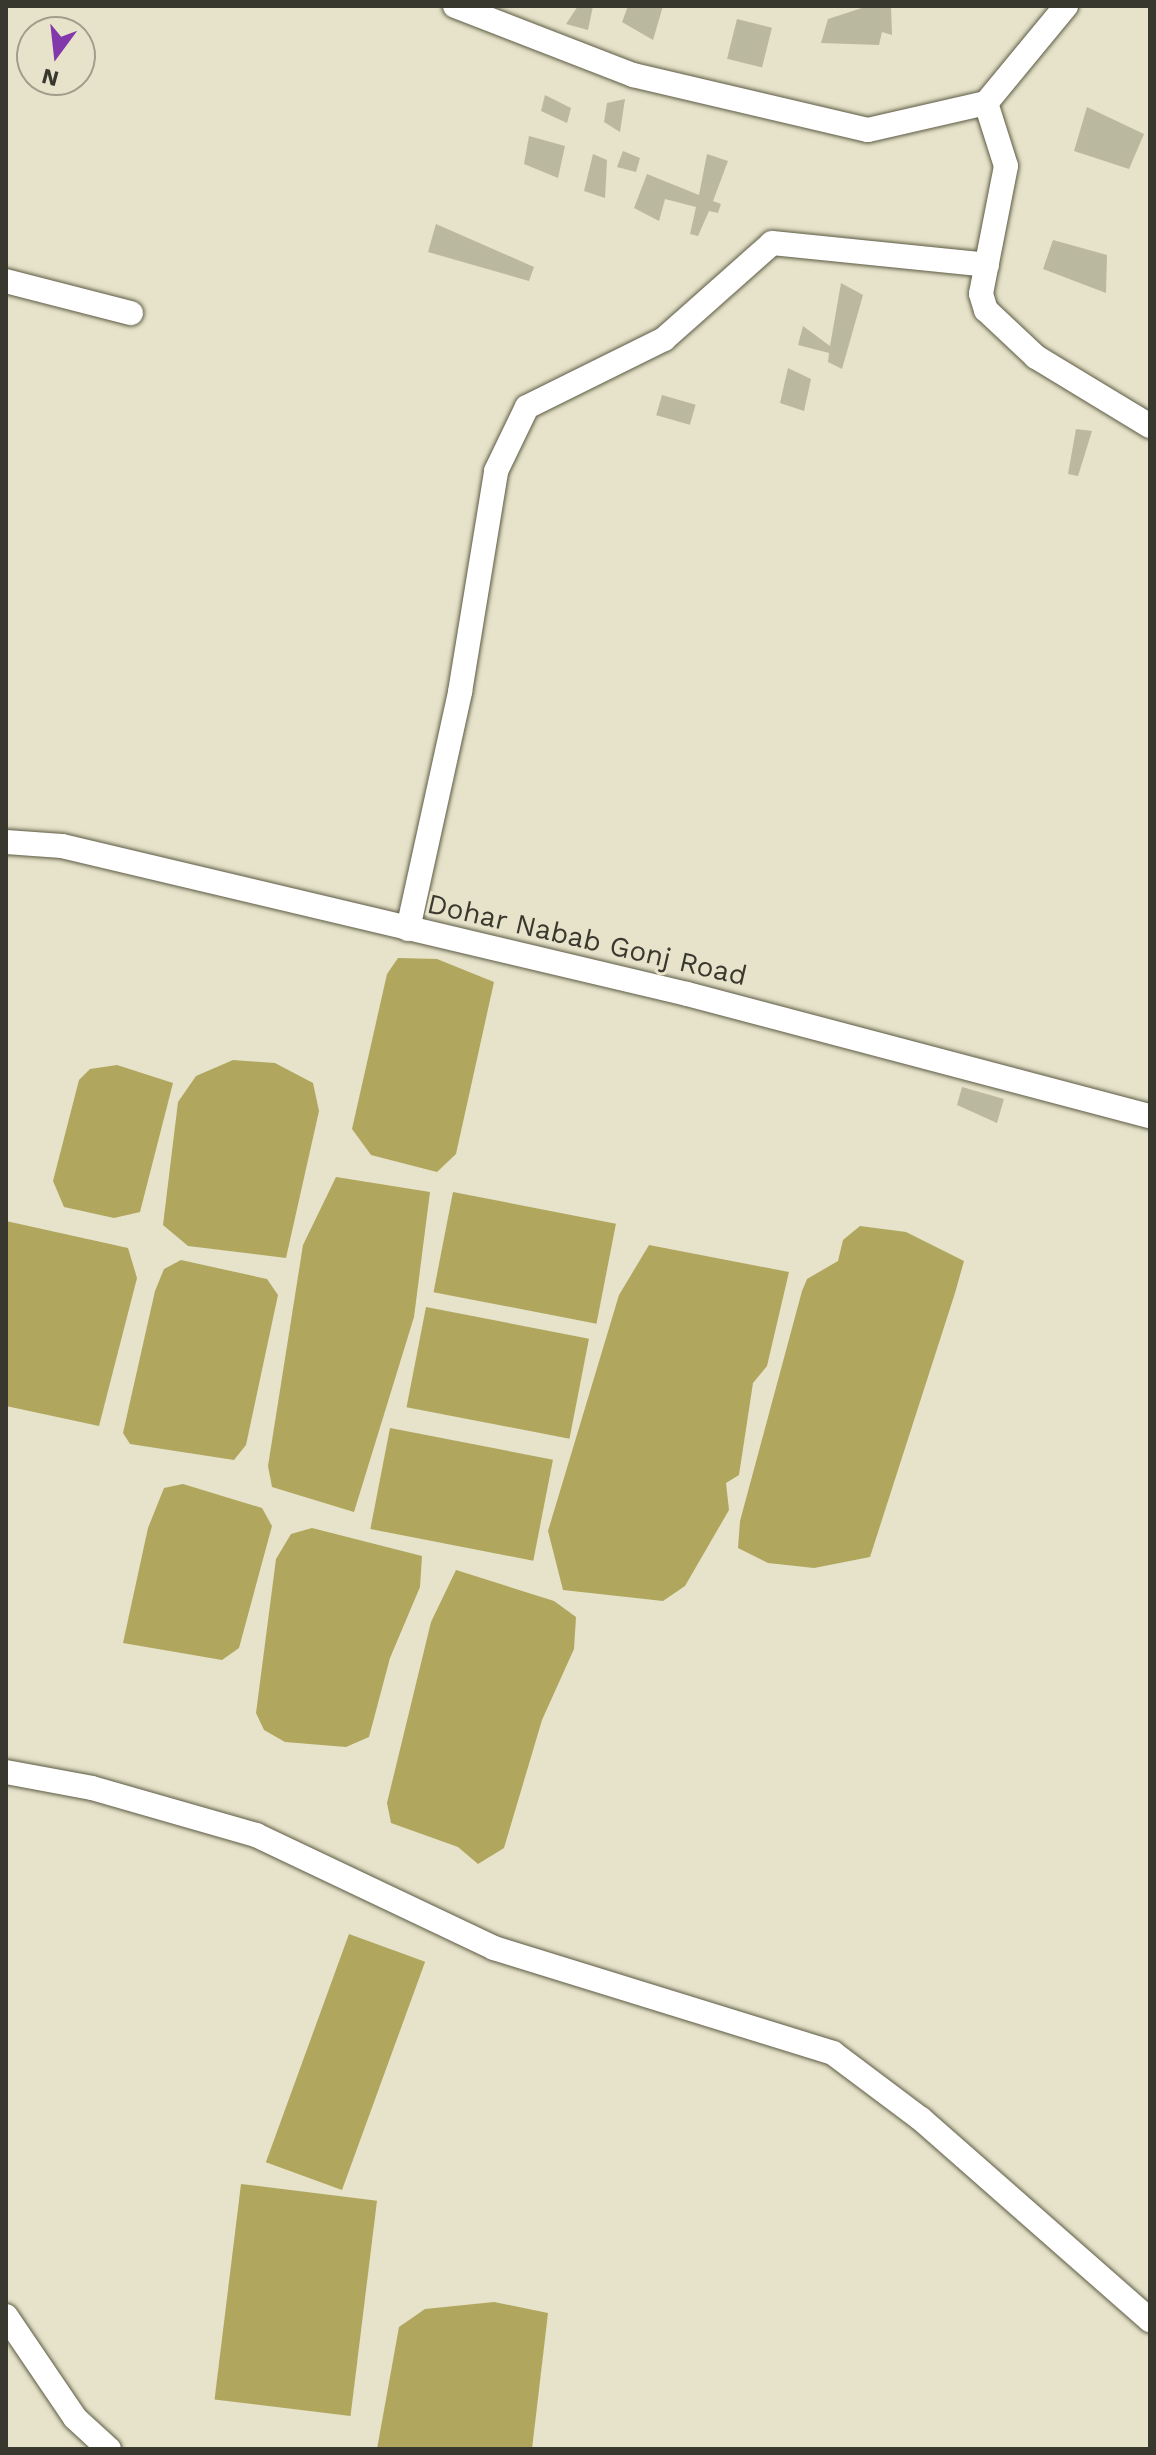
<!DOCTYPE html>
<style>
body{margin:0}
#map{position:relative;width:1156px;height:2455px;overflow:hidden;background:#e6e3ca;font-family:"Work Sans",sans-serif}
div>[style]{position:absolute}
.water>*{inset:0;background:#b0a65e;transform-origin:0 0}
.building>*{inset:0;background:#bbb8a0;transform-origin:0 0}
.roads{filter:drop-shadow(0 0 2px #5d5a44) drop-shadow(0 0 2px #5d5a44)}
.street>*{height:24px;margin:-12px;padding:0 12px;transform-origin:12px;border-radius:12px;background:#fff}
span{translate:-50% -50%;white-space:nowrap;text-align:center;line-height:1.15;-webkit-text-stroke:6px #e6e3ca;paint-order:stroke}
.street-label{font-size:28px;color:#39382e}
.frame{position:absolute;inset:0;border:8px solid #39382e;pointer-events:none}
.north{position:absolute;left:16px;top:16px;width:80px;height:80px;box-sizing:border-box;background:#e6e3ca;border:2px solid #a19f8c;border-radius:50%;rotate:195deg;font-size:22px;font-weight:700;line-height:32px;text-align:center;color:#39382e}
.north::after{content:'';display:block;margin:auto;width:28px;height:36px;background:#8238aa;clip-path:polygon(50% 0,100% 100%,50% 72%,0 100%)}
</style>
<div id="map">
<div class="water">
<i style="clip-path:polygon(398px 958px,437px 959px,494px 982px,456px 1154px,437px 1172px,371px 1155px,352px 1129px,387px 974px)"></i>
<i style="clip-path:polygon(233px 1060px,275px 1063px,313px 1083px,319px 1111px,286px 1258px,188px 1246px,163px 1225px,178px 1102px,196px 1076px)"></i>
<i style="clip-path:polygon(117px 1065px,173px 1083px,140px 1212px,114px 1218px,64px 1207px,53px 1181px,79px 1080px,90px 1069px)"></i>
<i style="clip-path:polygon(336px 1177px,430px 1192px,414px 1317px,354px 1512px,272px 1487px,268px 1466px,303px 1245px)"></i>
<i style="left:453px;top:1192px;width:166px;height:102px;rotate:11deg"></i>
<i style="clip-path:polygon(6px 1221px,128px 1248px,137px 1278px,99px 1426px,6px 1406px)"></i>
<i style="clip-path:polygon(860px 1226px,906px 1232px,964px 1261px,955px 1293px,870px 1557px,814px 1568px,768px 1563px,738px 1548px,740px 1521px,802px 1291px,807px 1279px,838px 1261px,843px 1240px)"></i>
<i style="clip-path:polygon(649px 1245px,789px 1272px,767px 1366px,753px 1383px,739px 1475px,726px 1483px,729px 1510px,685px 1586px,663px 1601px,563px 1590px,548px 1531px,619px 1295px)"></i>
<i style="clip-path:polygon(181px 1260px,267px 1279px,278px 1295px,246px 1445px,234px 1460px,130px 1444px,123px 1433px,155px 1291px,164px 1269px)"></i>
<i style="left:426px;top:1307px;width:166px;height:102px;rotate:11deg"></i>
<i style="left:390px;top:1428px;width:166px;height:103px;rotate:11deg"></i>
<i style="clip-path:polygon(183px 1484px,262px 1508px,272px 1526px,239px 1648px,222px 1660px,123px 1643px,148px 1528px,164px 1488px)"></i>
<i style="clip-path:polygon(312px 1528px,422px 1556px,420px 1587px,390px 1658px,369px 1737px,346px 1747px,285px 1742px,264px 1730px,256px 1713px,276px 1559px,291px 1534px)"></i>
<i style="clip-path:polygon(456px 1570px,554px 1601px,576px 1617px,574px 1649px,542px 1720px,504px 1848px,478px 1864px,458px 1847px,391px 1823px,387px 1803px,431px 1622px)"></i>
<i style="left:349px;top:1934px;width:81px;height:243px;rotate:20deg"></i>
<i style="left:241px;top:2184px;width:137px;height:217px;rotate:7deg"></i>
<i style="clip-path:polygon(494px 2302px,548px 2313px,532px 2449px,377px 2449px,399px 2327px,425px 2309px)"></i>
</div>
<div class="building">
<i style="clip-path:polygon(578px 6px,593px 6px,588px 30px,566px 24px)"></i>
<i style="clip-path:polygon(628px 6px,663px 6px,653px 40px,622px 22px)"></i>
<i style="clip-path:polygon(868px 6px,891px 6px,892px 35px,882px 32px,879px 45px,821px 43px,828px 19px)"></i>
<i style="left:737px;top:19px;width:36px;height:41px;rotate:14deg"></i>
<i style="clip-path:polygon(545px 95px,571px 108px,567px 123px,541px 111px)"></i>
<i style="clip-path:polygon(625px 99px,620px 132px,604px 122px,607px 103px)"></i>
<i style="clip-path:polygon(1087px 107px,1144px 134px,1129px 169px,1074px 151px)"></i>
<i style="clip-path:polygon(529px 136px,565px 146px,558px 178px,524px 164px)"></i>
<i style="clip-path:polygon(623px 151px,640px 158px,636px 172px,617px 167px)"></i>
<i style="clip-path:polygon(593px 154px,607px 160px,605px 198px,584px 191px)"></i>
<i style="clip-path:polygon(707px 154px,728px 161px,713px 201px,721px 204px,718px 213px,709px 211px,698px 236px,690px 234px,696px 207px,665px 199px,659px 221px,634px 208px,647px 174px,699px 195px)"></i>
<i style="clip-path:polygon(436px 224px,534px 267px,529px 281px,428px 252px)"></i>
<i style="clip-path:polygon(1053px 240px,1107px 255px,1106px 293px,1043px 269px)"></i>
<i style="clip-path:polygon(841px 283px,863px 295px,842px 369px,828px 362px,829px 353px,798px 345px,803px 326px,830px 346px)"></i>
<i style="clip-path:polygon(788px 368px,811px 379px,804px 411px,780px 403px)"></i>
<i style="left:662px;top:395px;width:35px;height:21px;rotate:16deg"></i>
<i style="clip-path:polygon(1076px 429px,1092px 431px,1078px 476px,1068px 474px)"></i>
<i style="clip-path:polygon(962px 1087px,1004px 1099px,997px 1123px,957px 1105px)"></i>
</div>
<div class="roads">
<div class="street">
<i style="left:455px;top:6px;width:191px;rotate:21.2deg"></i>
<i style="left:633px;top:75px;width:241px;rotate:13.2deg"></i>
<i style="left:868px;top:130px;width:121px;rotate:-12.9deg"></i>
<i style="left:986px;top:103px;width:66px;rotate:72.4deg"></i>
<i style="left:1006px;top:166px;width:130px;rotate:101.1deg"></i>
<i style="left:981px;top:294px;width:17px;rotate:73deg"></i>
<i style="left:986px;top:310px;width:69px;rotate:43.2deg"></i>
<i style="left:1036px;top:357px;width:133px;rotate:31.2deg"></i>
<i style="left:986px;top:103px;width:126px;rotate:-50.5deg"></i>
<i style="left:6px;top:281px;width:129px;rotate:14.4deg"></i>
<i style="left:6px;top:842px;width:56px;rotate:4.1deg"></i>
<i style="left:62px;top:846px;width:642px;rotate:13.32deg"></i>
<i style="left:687px;top:994px;width:479px;rotate:14.8deg"></i>
<i style="left:408px;top:929px;width:243px;rotate:-77.6deg"></i>
<i style="left:460px;top:692px;width:224px;rotate:-80.7deg"></i>
<i style="left:496px;top:471px;width:71px;rotate:-64.2deg"></i>
<i style="left:527px;top:407px;width:153px;rotate:-26.4deg"></i>
<i style="left:664px;top:339px;width:144px;rotate:-41.6deg"></i>
<i style="left:772px;top:243px;width:216px;rotate:5.8deg"></i>
<i style="left:6px;top:1772px;width:87px;rotate:10.5deg"></i>
<i style="left:92px;top:1788px;width:171px;rotate:16deg"></i>
<i style="left:256px;top:1835px;width:263px;rotate:25.4deg"></i>
<i style="left:494px;top:1948px;width:355px;rotate:17.2deg"></i>
<i style="left:833px;top:2053px;width:110px;rotate:36.9deg"></i>
<i style="left:921px;top:2119px;width:305px;rotate:41.3deg"></i>
<i style="left:6px;top:2316px;width:123px;rotate:55.9deg"></i>
<i style="left:75px;top:2418px;width:46px;rotate:42.4deg"></i>
</div>
</div>
<div class="street-label">
<span style="left:587px;top:940px;rotate:13deg">Dohar Nabab Gonj Road</span>
</div>
<div class="frame"></div>
<div class="north">N</div>
</div>
